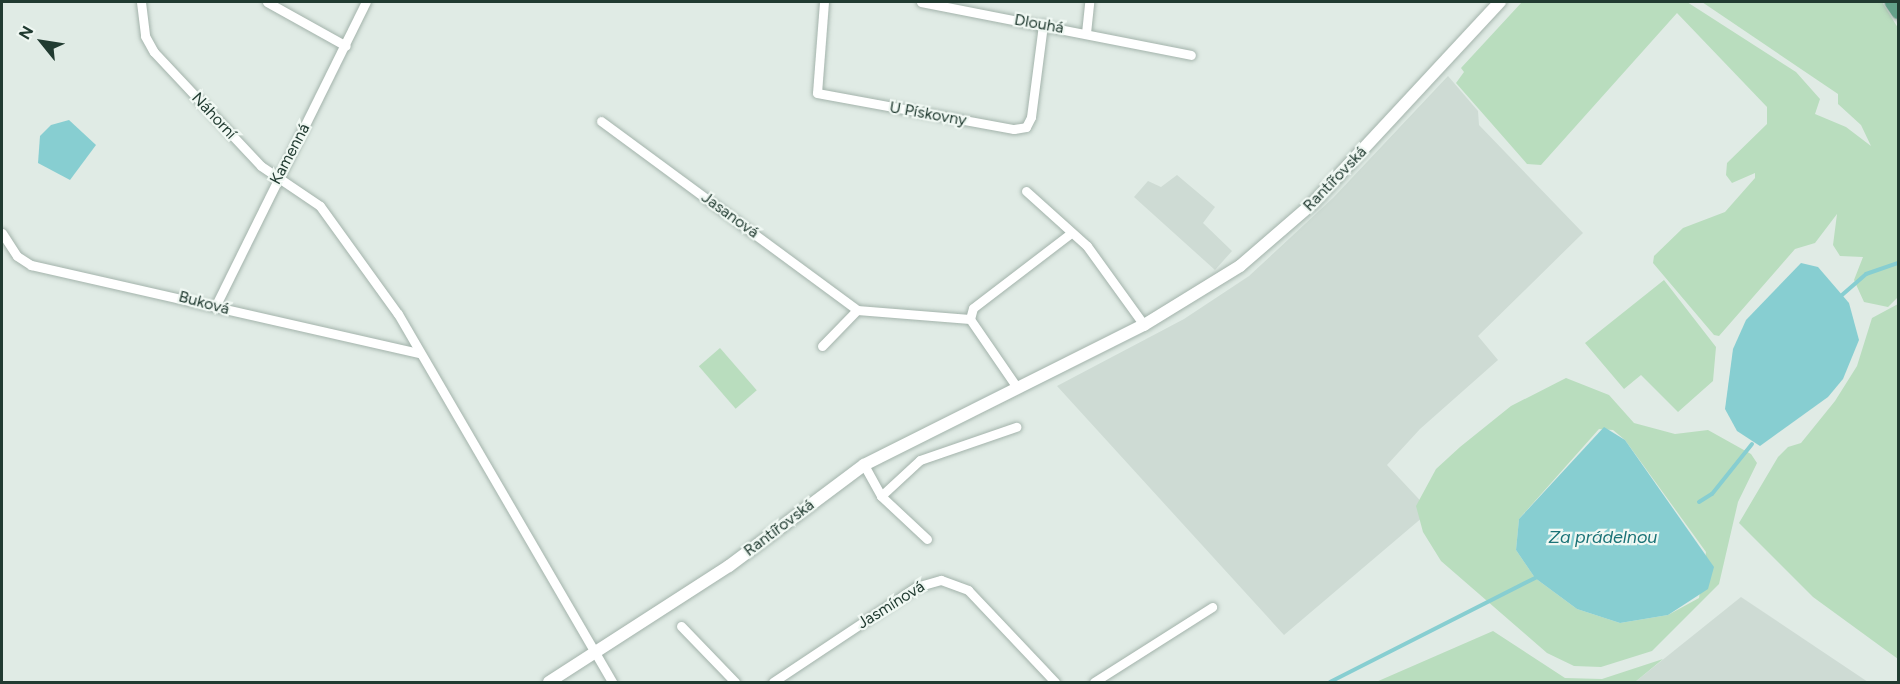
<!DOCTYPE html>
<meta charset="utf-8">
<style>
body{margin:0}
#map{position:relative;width:1900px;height:684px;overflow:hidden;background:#e0ebe5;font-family:Figtree,sans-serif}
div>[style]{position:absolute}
.built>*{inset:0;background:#cedbd4}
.green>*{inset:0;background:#b9ddbe;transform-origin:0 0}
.water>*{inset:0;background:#87ced1}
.stream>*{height:4px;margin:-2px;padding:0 2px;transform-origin:2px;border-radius:2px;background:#87ced1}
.roads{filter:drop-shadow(0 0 2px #a3b3ab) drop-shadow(0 0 2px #a3b3ab)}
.minor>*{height:9px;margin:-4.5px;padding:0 4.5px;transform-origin:4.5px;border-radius:4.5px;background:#fff}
.tertiary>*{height:12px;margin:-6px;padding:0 6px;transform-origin:6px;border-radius:6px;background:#fff}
.primary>*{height:15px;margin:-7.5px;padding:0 7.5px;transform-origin:7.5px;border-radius:7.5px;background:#64a18a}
span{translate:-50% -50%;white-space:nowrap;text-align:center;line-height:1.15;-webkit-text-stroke:4.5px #f0f8f3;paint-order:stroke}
.street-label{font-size:16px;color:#213b31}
.water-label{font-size:18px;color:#1b7377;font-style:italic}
.frame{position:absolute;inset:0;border:3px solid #213b31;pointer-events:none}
.north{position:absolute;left:12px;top:12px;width:60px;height:60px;-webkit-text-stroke:4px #f0f8f3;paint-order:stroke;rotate:300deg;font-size:16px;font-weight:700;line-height:24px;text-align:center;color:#213b31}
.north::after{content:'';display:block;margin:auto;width:21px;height:27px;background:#213b31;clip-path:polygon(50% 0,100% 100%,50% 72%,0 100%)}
</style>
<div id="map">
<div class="built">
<i style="clip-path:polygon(1448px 76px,1478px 111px,1479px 125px,1583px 233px,1478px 336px,1498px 360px,1420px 429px,1387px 465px,1430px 511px,1284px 635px,1057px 386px,1184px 319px,1249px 276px,1333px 198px)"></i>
<i style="clip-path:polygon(1177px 175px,1215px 207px,1203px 223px,1232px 251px,1215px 270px,1134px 197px,1148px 181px,1161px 187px)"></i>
<i style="clip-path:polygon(1741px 597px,1868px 682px,1635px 682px)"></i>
</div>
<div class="green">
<i style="clip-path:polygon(1522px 2px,1687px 2px,1796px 72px,1820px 99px,1815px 114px,1846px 127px,1871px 146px,1861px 125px,1838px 104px,1838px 94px,1702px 2px,1882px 2px,1898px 28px,1898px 297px,1888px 307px,1864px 302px,1854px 280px,1863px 257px,1840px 256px,1833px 245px,1837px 214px,1815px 243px,1795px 249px,1719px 336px,1714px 335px,1653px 263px,1654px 256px,1683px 228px,1725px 212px,1755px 178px,1755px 173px,1732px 183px,1726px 175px,1727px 163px,1767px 124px,1767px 107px,1677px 13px,1541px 165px,1527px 164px,1456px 83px,1464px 72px,1461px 68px)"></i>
<i style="clip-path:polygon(1664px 280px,1716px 347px,1713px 381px,1678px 412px,1641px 375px,1624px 389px,1585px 343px)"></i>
<i style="clip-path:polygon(1898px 304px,1898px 659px,1813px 597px,1739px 523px,1778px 457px,1788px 447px,1801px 443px,1835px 401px,1857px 366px,1872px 318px)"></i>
<i style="left:720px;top:348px;width:56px;height:28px;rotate:49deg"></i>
<i style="clip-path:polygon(evenodd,1566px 378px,1609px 395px,1634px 423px,1675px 434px,1708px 430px,1751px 454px,1757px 463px,1738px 502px,1719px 584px,1652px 651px,1601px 667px,1574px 666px,1547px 653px,1441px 561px,1423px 532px,1416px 506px,1436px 469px,1460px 447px,1511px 406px,1566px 378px,1599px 429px,1613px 430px,1625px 440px,1706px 552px,1699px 598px,1668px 615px,1620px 623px,1577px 609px,1535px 578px,1516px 550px,1519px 519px,1599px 429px)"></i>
<i style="clip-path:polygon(1493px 631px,1565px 678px,1602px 679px,1663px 659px,1635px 682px,1376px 682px)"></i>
</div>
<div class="water">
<i style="clip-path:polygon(69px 120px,96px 145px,70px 180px,38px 163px,40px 136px,51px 125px)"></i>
<i style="clip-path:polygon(1801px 263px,1818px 267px,1849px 303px,1859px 340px,1843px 379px,1828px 397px,1760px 446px,1737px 431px,1725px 409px,1733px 349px,1746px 320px)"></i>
<i style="clip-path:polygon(1604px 427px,1625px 440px,1714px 567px,1708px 589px,1668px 615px,1620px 623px,1577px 609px,1535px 578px,1516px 550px,1519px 519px)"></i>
</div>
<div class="stream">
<i style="left:1842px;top:295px;width:32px;rotate:-41deg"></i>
<i style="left:1866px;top:274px;width:34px;rotate:-19deg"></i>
<i style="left:1699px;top:502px;width:15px;rotate:-32deg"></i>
<i style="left:1712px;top:494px;width:64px;rotate:-51.3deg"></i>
<i style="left:1330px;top:682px;width:230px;rotate:-26.9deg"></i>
</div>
<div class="roads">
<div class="minor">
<i style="left:141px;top:2px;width:34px;rotate:83deg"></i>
<i style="left:145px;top:36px;width:18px;rotate:61deg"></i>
<i style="left:154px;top:52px;width:156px;rotate:46.8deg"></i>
<i style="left:261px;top:166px;width:71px;rotate:34.1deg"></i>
<i style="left:320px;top:206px;width:133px;rotate:54.2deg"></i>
<i style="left:398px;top:314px;width:426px;rotate:59.8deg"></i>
<i style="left:267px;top:2px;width:90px;rotate:29.1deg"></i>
<i style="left:824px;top:2px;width:91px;rotate:94.4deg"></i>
<i style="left:817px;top:93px;width:200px;rotate:10.4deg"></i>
<i style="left:1014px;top:129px;width:12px;rotate:-9deg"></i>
<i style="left:1026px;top:127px;width:11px;rotate:-63deg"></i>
<i style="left:1031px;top:117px;width:94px;rotate:-82.6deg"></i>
<i style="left:921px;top:2px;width:275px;rotate:11.1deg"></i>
<i style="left:1086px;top:33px;width:31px;rotate:-84deg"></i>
<i style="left:601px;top:121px;width:318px;rotate:36.4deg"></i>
<i style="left:857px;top:310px;width:113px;rotate:4.6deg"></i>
<i style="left:1026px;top:191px;width:82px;rotate:42deg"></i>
<i style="left:1087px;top:246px;width:97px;rotate:54.2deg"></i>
<i style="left:2px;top:233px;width:27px;rotate:57deg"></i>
<i style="left:17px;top:256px;width:17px;rotate:33deg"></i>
<i style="left:31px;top:265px;width:398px;rotate:12.8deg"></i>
<i style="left:215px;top:307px;width:340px;rotate:-63.7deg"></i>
<i style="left:822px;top:346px;width:50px;rotate:-45.8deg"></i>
<i style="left:1016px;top:386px;width:81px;rotate:-124.5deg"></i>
<i style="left:970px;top:319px;width:11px;rotate:-75deg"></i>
<i style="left:973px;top:308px;width:123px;rotate:-37.4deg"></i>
<i style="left:864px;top:465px;width:35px;rotate:61deg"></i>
<i style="left:881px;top:496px;width:63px;rotate:43.1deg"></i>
<i style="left:881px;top:496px;width:53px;rotate:-42.7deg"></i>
<i style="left:920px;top:460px;width:102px;rotate:-19deg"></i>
<i style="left:681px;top:626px;width:78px;rotate:46deg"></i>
<i style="left:773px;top:682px;width:172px;rotate:-33.6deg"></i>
<i style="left:916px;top:587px;width:26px;rotate:-16deg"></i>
<i style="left:941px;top:580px;width:29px;rotate:20deg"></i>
<i style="left:968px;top:590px;width:127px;rotate:46.6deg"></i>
<i style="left:1094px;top:682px;width:140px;rotate:-32.4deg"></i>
</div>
<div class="tertiary">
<i style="left:549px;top:682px;width:214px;rotate:-32.8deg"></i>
<i style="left:729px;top:566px;width:169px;rotate:-36.8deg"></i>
<i style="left:864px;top:465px;width:313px;rotate:-26.6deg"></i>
<i style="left:1144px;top:325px;width:113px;rotate:-31.6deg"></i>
<i style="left:1240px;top:266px;width:96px;rotate:-40.8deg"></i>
<i style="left:1313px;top:203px;width:275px;rotate:-47.1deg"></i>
</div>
<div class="primary">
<i style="left:1892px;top:2px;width:11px;rotate:56deg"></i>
</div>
</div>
<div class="street-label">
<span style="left:1039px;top:24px;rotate:10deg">Dlouhá</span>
<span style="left:928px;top:114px;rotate:10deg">U Pískovny</span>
<span style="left:214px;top:116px;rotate:47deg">Náhorní</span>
<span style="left:290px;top:154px;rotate:-62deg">Kamenná</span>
<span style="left:1335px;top:179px;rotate:-46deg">Rantířovská</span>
<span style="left:730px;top:215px;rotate:36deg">Jasanová</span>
<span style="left:204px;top:303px;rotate:15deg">Buková</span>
<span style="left:779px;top:528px;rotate:-37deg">Rantířovská</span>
<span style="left:891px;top:605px;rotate:-32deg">Jasmínová</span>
</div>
<div class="water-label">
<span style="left:1603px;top:537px">Za prádelnou</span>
</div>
<div class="frame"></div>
<div class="north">N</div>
</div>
